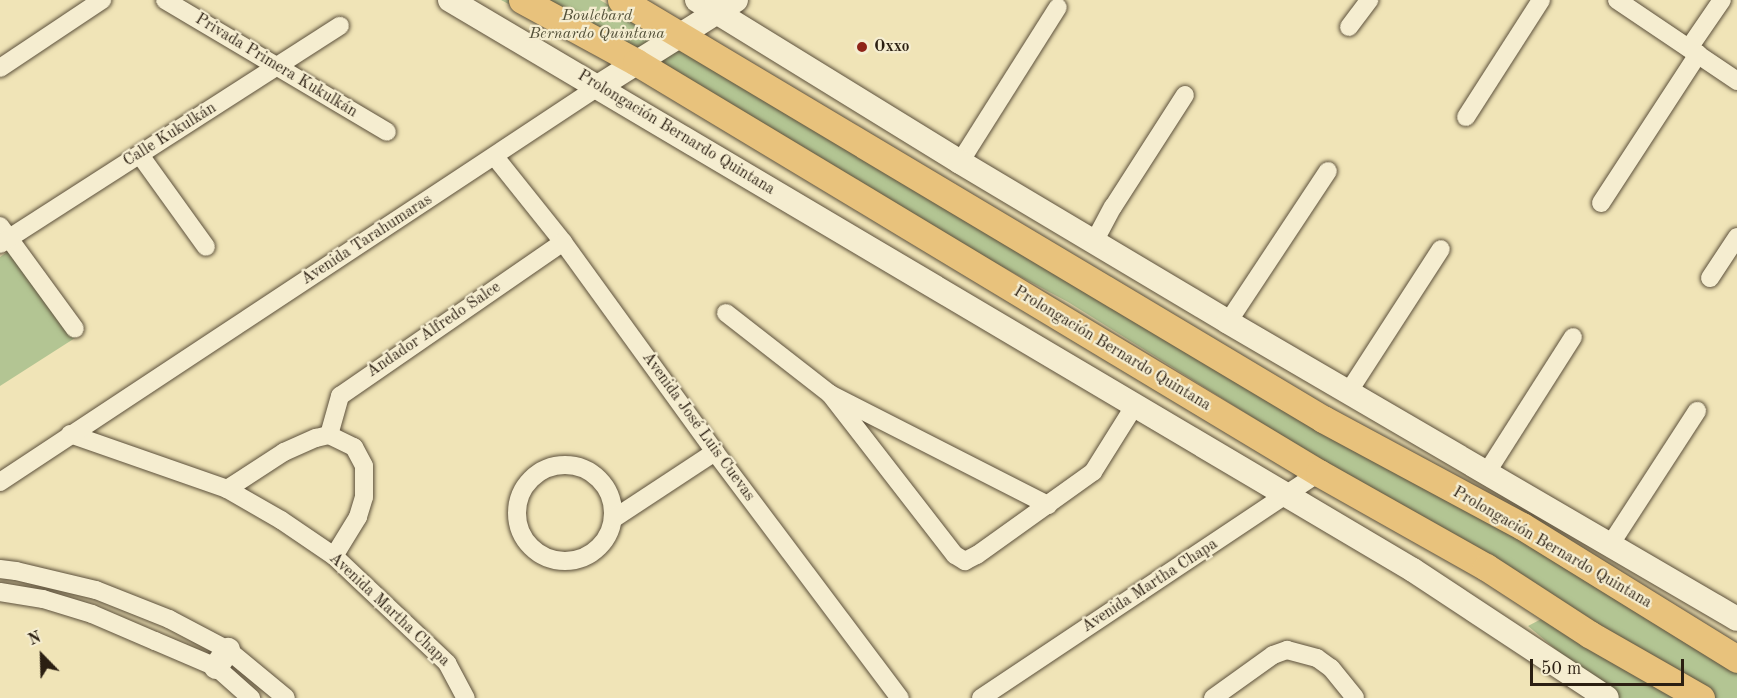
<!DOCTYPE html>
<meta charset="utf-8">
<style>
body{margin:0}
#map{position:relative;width:1737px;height:698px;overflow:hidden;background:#f0e4b7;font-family:"Old Standard TT",serif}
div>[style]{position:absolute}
.green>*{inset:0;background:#b3c593}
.roads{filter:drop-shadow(0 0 2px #5c503b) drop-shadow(0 0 2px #5c503b)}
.street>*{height:18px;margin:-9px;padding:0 9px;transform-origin:9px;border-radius:9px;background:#f5edd0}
.street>.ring{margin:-9px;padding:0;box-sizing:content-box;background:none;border:18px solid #f5edd0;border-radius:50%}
.secondary>*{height:24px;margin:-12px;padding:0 12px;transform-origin:12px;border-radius:12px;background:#f5edd0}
.primary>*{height:27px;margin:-13.5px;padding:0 13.5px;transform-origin:13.5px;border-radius:13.5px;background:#e8c27c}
.dots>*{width:16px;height:16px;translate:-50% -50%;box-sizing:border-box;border:3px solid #f5edd0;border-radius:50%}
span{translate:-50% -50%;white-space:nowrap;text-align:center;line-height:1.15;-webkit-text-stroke:4.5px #f5edd0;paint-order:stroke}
.park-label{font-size:16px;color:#545139;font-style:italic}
.poi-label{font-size:16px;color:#2b1f12;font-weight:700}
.left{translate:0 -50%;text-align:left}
.street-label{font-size:16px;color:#2b1f12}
.north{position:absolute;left:12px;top:626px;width:60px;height:60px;-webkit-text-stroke:4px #f5edd0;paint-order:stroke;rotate:337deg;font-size:16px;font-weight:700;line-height:24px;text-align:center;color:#2b1f12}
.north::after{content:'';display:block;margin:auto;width:21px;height:27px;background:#2b1f12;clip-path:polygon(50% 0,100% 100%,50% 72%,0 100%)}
.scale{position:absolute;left:1530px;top:659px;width:154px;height:27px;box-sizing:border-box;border:3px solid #2b1f12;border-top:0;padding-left:8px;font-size:18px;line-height:21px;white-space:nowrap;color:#2b1f12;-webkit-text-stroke:4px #f5edd0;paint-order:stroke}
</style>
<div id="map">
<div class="green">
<i style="clip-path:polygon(501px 0,600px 0,1540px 551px,1737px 661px,1737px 698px,1614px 698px,1528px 626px,1549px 615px,1457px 545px,1068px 302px)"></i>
<i style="clip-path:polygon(10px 250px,75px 338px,0 386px,0 257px)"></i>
</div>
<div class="roads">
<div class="street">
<i style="left:165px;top:0;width:258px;rotate:30.7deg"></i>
<i style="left:1617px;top:0;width:145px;rotate:34deg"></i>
<i style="left:1349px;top:27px;width:34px;rotate:-53deg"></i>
<i style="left:1689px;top:48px;width:58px;rotate:-55.5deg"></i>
<i style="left:0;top:68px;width:123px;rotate:-33.7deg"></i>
<i style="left:1466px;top:117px;width:139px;rotate:-57.3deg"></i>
<i style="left:140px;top:155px;width:113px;rotate:54.3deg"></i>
<i style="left:495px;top:157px;width:109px;rotate:51.3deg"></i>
<i style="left:563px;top:242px;width:259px;rotate:54.1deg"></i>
<i style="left:715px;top:452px;width:308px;rotate:53.1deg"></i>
<i style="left:960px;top:162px;width:183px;rotate:-57.7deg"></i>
<i style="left:1601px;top:203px;width:178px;rotate:-56.9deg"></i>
<i style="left:0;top:226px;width:127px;rotate:53.9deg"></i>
<i style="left:1094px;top:242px;width:40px;rotate:-62deg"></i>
<i style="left:1113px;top:207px;width:133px;rotate:-57.3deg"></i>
<i style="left:0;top:244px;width:404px;rotate:-32.7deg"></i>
<i style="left:1710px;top:278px;width:49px;rotate:-56.6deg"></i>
<i style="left:726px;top:313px;width:132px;rotate:37.9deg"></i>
<i style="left:830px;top:394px;width:245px;rotate:27deg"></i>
<i style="left:1228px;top:322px;width:181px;rotate:-56.5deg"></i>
<i style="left:1349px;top:391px;width:169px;rotate:-57.1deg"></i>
<i style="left:830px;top:394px;width:204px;rotate:52.2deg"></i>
<i style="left:955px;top:555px;width:12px;rotate:31deg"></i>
<i style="left:965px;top:561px;width:13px;rotate:-27deg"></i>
<i style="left:977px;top:555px;width:143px;rotate:-35.6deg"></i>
<i style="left:1093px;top:472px;width:79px;rotate:-57.9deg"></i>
<i style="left:70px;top:434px;width:166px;rotate:19.3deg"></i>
<i style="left:227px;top:489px;width:62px;rotate:29.9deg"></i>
<i style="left:281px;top:520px;width:64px;rotate:34.2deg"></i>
<i style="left:334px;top:556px;width:156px;rotate:43.4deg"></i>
<i style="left:447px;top:663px;width:40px;rotate:62deg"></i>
<i style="left:329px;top:435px;width:41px;rotate:-74.2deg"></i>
<i style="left:340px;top:396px;width:271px;rotate:-34.6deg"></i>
<i class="ring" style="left:517px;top:465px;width:78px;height:78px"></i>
<i style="left:1487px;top:472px;width:160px;rotate:-57.5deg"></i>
<i style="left:0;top:482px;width:717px;rotate:-33.45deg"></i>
<i style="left:227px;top:489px;width:68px;rotate:-33deg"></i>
<i style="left:284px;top:452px;width:35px;rotate:-24deg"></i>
<i style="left:316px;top:438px;width:13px;rotate:-13deg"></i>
<i style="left:329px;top:435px;width:28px;rotate:26deg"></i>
<i style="left:354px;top:447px;width:21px;rotate:62deg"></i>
<i style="left:364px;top:466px;width:31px;rotate:90deg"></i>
<i style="left:364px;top:497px;width:21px;rotate:107deg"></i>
<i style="left:358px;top:517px;width:46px;rotate:121.6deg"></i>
<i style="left:613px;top:519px;width:122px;rotate:-33.3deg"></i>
<i style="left:1610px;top:545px;width:160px;rotate:-57deg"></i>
<i style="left:0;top:569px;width:16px;rotate:7deg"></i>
<i style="left:16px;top:571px;width:82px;rotate:13.4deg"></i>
<i style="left:96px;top:590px;width:79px;rotate:21.7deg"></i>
<i style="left:169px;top:619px;width:67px;rotate:27.7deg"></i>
<i style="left:228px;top:650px;width:75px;rotate:39.6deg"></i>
<i style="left:0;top:592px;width:44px;rotate:9.2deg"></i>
<i style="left:43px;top:599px;width:51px;rotate:17deg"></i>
<i style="left:92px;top:614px;width:69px;rotate:23.2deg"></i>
<i style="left:155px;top:641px;width:66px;rotate:23.1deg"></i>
<i style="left:216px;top:667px;width:47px;rotate:41.5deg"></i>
<i style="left:981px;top:698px;width:406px;rotate:-33.7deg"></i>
<i style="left:1213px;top:698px;width:74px;rotate:-35.6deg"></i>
<i style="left:1273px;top:655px;width:15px;rotate:-20deg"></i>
<i style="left:1287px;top:650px;width:31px;rotate:15deg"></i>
<i style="left:1317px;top:658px;width:17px;rotate:36deg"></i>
<i style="left:1331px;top:668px;width:38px;rotate:51deg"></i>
</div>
<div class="secondary">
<i style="left:450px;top:0;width:1119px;rotate:30.62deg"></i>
<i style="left:1413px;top:570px;width:232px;rotate:33.4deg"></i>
<i style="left:697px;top:0;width:309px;rotate:31.6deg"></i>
<i style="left:960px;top:162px;width:312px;rotate:30.8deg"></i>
<i style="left:1228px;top:322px;width:589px;rotate:30.26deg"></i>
<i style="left:598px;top:87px;width:163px;rotate:-32.2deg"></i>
<i style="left:216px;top:667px;width:21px;rotate:-55deg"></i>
</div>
<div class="primary">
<i style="left:522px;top:0;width:130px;rotate:28.5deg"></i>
<i style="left:636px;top:62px;width:797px;rotate:31.04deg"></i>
<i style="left:1319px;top:473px;width:192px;rotate:29.4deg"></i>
<i style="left:1486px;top:567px;width:123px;rotate:33deg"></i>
<i style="left:1589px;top:634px;width:129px;rotate:29.7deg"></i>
<i style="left:621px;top:0;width:818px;rotate:30.83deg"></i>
<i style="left:1323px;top:419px;width:226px;rotate:28.3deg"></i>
<i style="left:1522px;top:526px;width:253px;rotate:31.7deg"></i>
</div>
</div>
<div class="dots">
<i style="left:862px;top:47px;background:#8f2418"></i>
</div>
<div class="park-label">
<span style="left:597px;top:25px">Boulebard<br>Bernardo Quintana</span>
</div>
<div class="poi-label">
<span class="left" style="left:874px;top:47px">Oxxo</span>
</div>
<div class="street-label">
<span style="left:276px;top:66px;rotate:31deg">Privada Primera Kukulkán</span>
<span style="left:676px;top:133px;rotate:31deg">Prolongación Bernardo Quintana</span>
<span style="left:170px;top:135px;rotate:-32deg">Calle Kukulkán</span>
<span style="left:367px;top:240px;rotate:-33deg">Avenida Tarahumaras</span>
<span style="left:434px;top:330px;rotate:-34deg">Andador Alfredo Salce</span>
<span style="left:1112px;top:349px;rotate:31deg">Prolongación Bernardo Quintana</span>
<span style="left:698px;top:427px;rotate:54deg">Avenida José Luis Cuevas</span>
<span style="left:1552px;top:548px;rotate:30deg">Prolongación Bernardo Quintana</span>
<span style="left:1150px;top:586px;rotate:-33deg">Avenida Martha Chapa</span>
<span style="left:389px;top:610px;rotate:43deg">Avenida Martha Chapa</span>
</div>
<div class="north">N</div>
<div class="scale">50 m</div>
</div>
